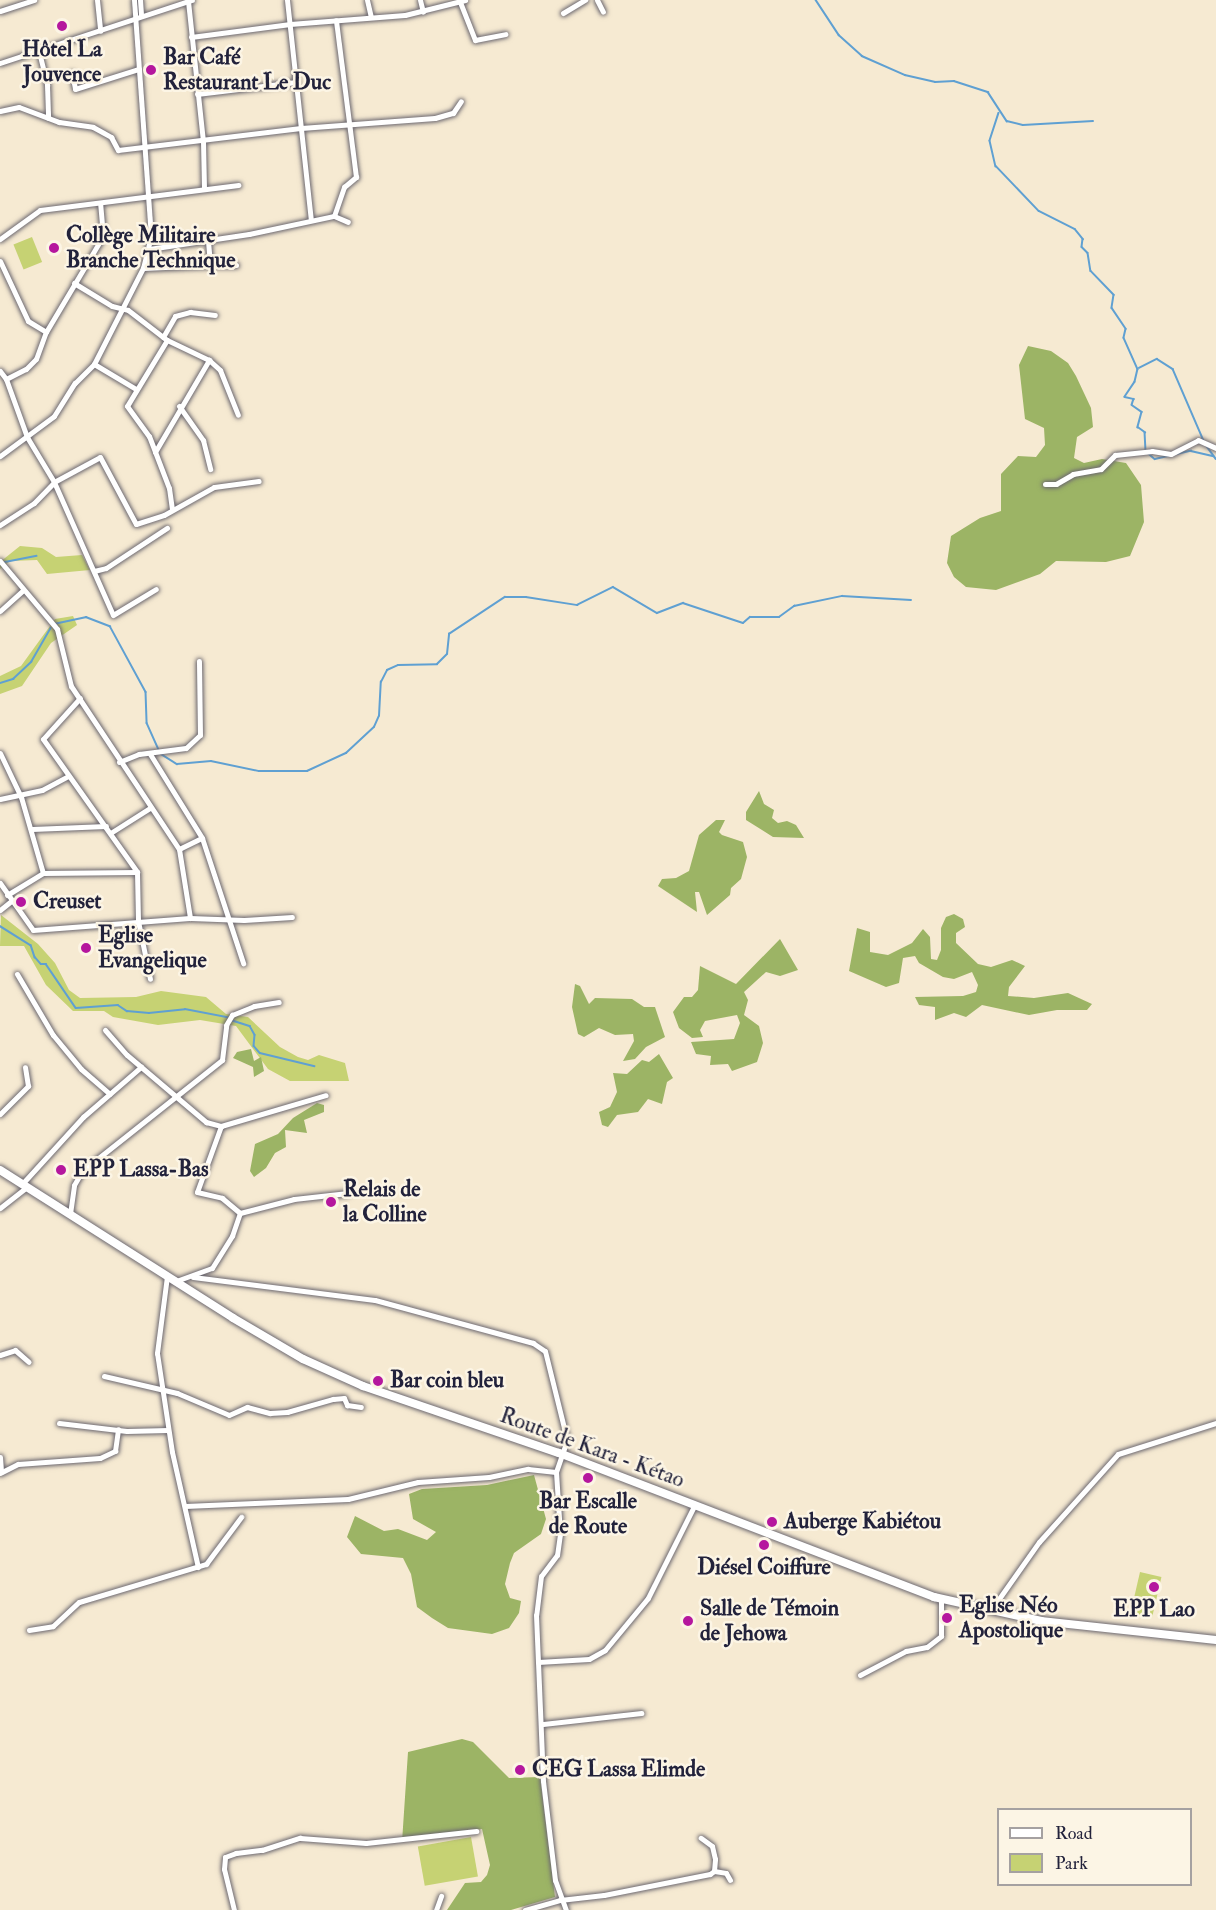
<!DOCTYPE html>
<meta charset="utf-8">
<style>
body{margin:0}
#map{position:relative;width:1216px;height:1910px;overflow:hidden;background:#f6ead2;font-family:"IM FELL Double Pica",serif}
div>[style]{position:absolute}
.green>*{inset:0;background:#c6d273;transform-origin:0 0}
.forest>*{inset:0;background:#9cb465}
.stream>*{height:1.5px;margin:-0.75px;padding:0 0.75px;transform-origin:0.75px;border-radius:0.75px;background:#5fa0d2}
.roads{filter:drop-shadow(0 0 2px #6c6870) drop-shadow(0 0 2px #6c6870)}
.street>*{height:5px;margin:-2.5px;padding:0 2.5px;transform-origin:2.5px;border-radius:2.5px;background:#fff}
.primary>*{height:8px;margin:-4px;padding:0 4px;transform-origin:4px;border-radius:4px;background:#fff}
.dots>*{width:16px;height:16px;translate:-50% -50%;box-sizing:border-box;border:3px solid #fcf5e5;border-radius:50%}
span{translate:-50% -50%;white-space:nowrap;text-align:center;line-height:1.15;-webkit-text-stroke:5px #fcf5e5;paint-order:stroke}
.poi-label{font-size:22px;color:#22223b;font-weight:700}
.left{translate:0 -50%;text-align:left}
.street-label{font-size:22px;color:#22223b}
.legend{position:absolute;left:997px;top:1808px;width:195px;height:78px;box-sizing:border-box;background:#fcf5e5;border:2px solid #a5a1a1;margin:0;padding:8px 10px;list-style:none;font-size:18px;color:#22223b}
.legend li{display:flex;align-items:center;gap:12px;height:30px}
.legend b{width:30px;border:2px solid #a5a1a1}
</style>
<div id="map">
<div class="green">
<i style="left:32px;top:237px;width:27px;height:20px;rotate:68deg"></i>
<i style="clip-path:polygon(20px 546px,42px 548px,56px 557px,82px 555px,90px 570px,47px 574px,37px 560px,10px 561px,0 569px,0 562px)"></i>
<i style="clip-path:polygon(73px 616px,77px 625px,51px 643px,22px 686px,0 694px,0 676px,21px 666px,55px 619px)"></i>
<i style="clip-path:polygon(1px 915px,38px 944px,55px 963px,69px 990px,80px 998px,136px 997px,161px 991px,206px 997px,226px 1014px,248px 1017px,280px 1047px,298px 1057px,308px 1060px,319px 1055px,345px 1063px,349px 1081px,290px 1081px,268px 1069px,236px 1026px,200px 1020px,158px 1025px,113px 1017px,104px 1011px,73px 1011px,46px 985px,24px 946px,0 946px)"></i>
<i style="left:1140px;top:1572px;width:22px;height:42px;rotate:13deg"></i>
<i style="left:471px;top:1837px;width:40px;height:54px;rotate:80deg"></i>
</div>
<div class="forest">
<i style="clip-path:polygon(1028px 346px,1051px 351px,1068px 363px,1076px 376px,1091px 408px,1093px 427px,1077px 437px,1074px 458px,1084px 463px,1102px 459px,1126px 463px,1141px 485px,1144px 522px,1130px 556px,1106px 562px,1056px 561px,1040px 574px,996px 590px,966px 587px,954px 577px,947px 563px,951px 536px,980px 518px,1001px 511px,1001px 474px,1018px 456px,1036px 457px,1045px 445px,1044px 428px,1025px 419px,1019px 365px)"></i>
<i style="clip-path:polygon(759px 791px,764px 804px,774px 810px,772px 818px,778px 823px,787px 821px,796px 825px,804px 838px,773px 837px,746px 820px,746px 812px)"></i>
<i style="clip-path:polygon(716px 820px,725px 820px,719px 832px,722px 835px,743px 842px,747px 857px,741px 879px,731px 888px,730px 895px,707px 915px,699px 892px,695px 892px,697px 912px,658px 886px,662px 879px,676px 878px,689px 871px,699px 835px)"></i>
<i style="clip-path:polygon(954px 914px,963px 919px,965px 927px,956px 933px,956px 943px,978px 964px,991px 967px,1012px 960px,1025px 966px,1009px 987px,1008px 996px,1034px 998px,1068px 993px,1092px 1004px,1087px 1010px,1057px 1010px,1029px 1015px,982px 1005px,966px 1017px,954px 1013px,935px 1020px,935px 1007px,919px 1005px,915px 997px,963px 996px,976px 992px,978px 985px,972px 972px,954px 979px,943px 977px,919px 963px,915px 956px,903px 958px,899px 983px,886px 987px,849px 971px,857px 928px,870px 932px,870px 952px,888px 955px,912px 943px,923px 929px,930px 937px,931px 959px,937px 960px,941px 950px,941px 928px,946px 917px)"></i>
<i style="clip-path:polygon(780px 939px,798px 970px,780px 976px,766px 972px,744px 992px,748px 1000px,744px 1015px,759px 1026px,763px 1043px,757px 1062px,732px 1071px,728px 1064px,710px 1065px,711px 1056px,696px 1054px,691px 1042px,734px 1039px,740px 1023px,737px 1015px,705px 1021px,700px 1030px,703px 1037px,692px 1038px,679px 1028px,673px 1012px,684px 997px,692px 997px,698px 990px,700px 966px,736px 984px)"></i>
<i style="clip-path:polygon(575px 984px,580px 986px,589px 1004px,595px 998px,632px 999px,644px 1007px,655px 1007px,665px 1037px,646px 1047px,635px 1059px,623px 1061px,634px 1041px,633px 1034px,615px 1035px,599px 1028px,584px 1037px,578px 1034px,572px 1007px)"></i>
<i style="clip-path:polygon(251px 1049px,254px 1061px,261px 1057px,264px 1071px,254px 1077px,253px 1067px,233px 1058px,237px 1052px)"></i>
<i style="clip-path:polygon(659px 1054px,673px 1078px,667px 1082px,662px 1104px,648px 1099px,638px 1112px,617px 1115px,608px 1127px,602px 1125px,599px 1112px,610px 1107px,617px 1092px,613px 1073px,627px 1074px,642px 1060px,649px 1062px)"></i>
<i style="clip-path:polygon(317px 1103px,324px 1105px,324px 1112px,304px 1120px,307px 1133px,285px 1130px,286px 1147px,275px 1153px,266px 1168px,254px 1177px,250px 1171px,255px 1144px,278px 1134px,293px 1118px)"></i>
<i style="clip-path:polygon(534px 1475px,546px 1519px,541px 1534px,514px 1553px,510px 1563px,505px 1584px,510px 1598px,521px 1601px,519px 1613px,509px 1628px,492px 1634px,448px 1628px,432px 1618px,417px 1607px,411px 1574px,403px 1558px,361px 1554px,347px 1537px,355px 1516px,384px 1531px,398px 1529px,427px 1540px,436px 1532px,413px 1519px,409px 1494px,422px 1489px,487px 1485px)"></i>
<i style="clip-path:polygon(462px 1739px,473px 1742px,509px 1778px,540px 1777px,555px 1897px,511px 1910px,447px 1910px,465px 1883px,481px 1882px,487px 1875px,490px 1865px,482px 1829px,402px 1842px,408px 1752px)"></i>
</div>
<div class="stream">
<i style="left:816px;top:0;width:42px;rotate:56.7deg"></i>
<i style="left:839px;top:35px;width:31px;rotate:42deg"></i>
<i style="left:862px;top:56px;width:47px;rotate:23.8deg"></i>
<i style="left:905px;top:75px;width:31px;rotate:13deg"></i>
<i style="left:935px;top:82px;width:19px;rotate:-3deg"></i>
<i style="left:954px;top:81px;width:36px;rotate:18deg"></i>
<i style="left:988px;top:92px;width:35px;rotate:57deg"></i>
<i style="left:1007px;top:121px;width:16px;rotate:14deg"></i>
<i style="left:1023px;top:125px;width:70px;rotate:-3.3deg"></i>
<i style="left:999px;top:113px;width:29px;rotate:108deg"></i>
<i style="left:990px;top:141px;width:26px;rotate:77deg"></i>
<i style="left:996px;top:166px;width:62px;rotate:46.3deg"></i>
<i style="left:1039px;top:211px;width:40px;rotate:26.6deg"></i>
<i style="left:1075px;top:229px;width:13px;rotate:51deg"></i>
<i style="left:1083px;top:239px;width:8px;rotate:97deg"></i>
<i style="left:1082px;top:247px;width:8px;rotate:45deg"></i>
<i style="left:1088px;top:253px;width:18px;rotate:81deg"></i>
<i style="left:1091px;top:271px;width:33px;rotate:46deg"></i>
<i style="left:1114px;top:295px;width:13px;rotate:99deg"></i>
<i style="left:1112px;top:308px;width:25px;rotate:56deg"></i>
<i style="left:1126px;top:329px;width:9px;rotate:103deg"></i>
<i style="left:1124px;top:338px;width:34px;rotate:66deg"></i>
<i style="left:1138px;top:369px;width:13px;rotate:103deg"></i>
<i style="left:1135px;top:382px;width:18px;rotate:124deg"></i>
<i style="left:1125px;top:397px;width:9px;rotate:13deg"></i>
<i style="left:1134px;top:399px;width:6px;rotate:108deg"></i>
<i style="left:1132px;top:405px;width:12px;rotate:35deg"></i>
<i style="left:1142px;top:412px;width:16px;rotate:105deg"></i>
<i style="left:1138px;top:427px;width:9px;rotate:36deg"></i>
<i style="left:1145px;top:432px;width:17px;rotate:87deg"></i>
<i style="left:1139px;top:368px;width:20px;rotate:-27deg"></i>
<i style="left:1157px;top:359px;width:19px;rotate:32deg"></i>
<i style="left:1173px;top:369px;width:78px;rotate:66.7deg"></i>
<i style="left:1206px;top:445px;width:17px;rotate:54deg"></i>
<i style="left:1148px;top:453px;width:9px;rotate:41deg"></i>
<i style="left:1155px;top:459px;width:37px;rotate:-13deg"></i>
<i style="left:1191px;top:451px;width:23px;rotate:13deg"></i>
<i style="left:5px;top:562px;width:32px;rotate:-11deg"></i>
<i style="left:54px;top:624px;width:33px;rotate:-12deg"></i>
<i style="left:86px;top:617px;width:26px;rotate:21deg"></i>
<i style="left:110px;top:626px;width:75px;rotate:61.4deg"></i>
<i style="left:146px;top:692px;width:31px;rotate:88deg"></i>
<i style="left:147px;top:723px;width:30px;rotate:66deg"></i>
<i style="left:0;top:683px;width:14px;rotate:-17deg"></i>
<i style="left:13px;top:679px;width:25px;rotate:-43deg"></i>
<i style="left:31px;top:662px;width:39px;rotate:-60deg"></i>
<i style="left:161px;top:754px;width:19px;rotate:32deg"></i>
<i style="left:177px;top:764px;width:34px;rotate:-5deg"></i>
<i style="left:211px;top:761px;width:49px;rotate:11.8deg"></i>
<i style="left:259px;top:771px;width:48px"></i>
<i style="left:307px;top:771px;width:43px;rotate:-24.8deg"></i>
<i style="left:346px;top:753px;width:38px;rotate:-43deg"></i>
<i style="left:374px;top:727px;width:12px;rotate:-66deg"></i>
<i style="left:379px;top:716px;width:34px;rotate:-87deg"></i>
<i style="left:381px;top:682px;width:13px;rotate:-63deg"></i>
<i style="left:387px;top:670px;width:12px;rotate:-24deg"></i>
<i style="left:398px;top:665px;width:39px;rotate:-1deg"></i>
<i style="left:437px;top:664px;width:14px;rotate:-45deg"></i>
<i style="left:447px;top:654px;width:20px;rotate:-84deg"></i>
<i style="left:449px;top:634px;width:67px;rotate:-33.5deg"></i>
<i style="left:505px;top:597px;width:21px"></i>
<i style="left:526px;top:597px;width:52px;rotate:8.9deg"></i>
<i style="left:577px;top:605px;width:40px;rotate:-26.6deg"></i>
<i style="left:613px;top:587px;width:51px;rotate:30.6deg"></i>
<i style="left:657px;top:613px;width:28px;rotate:-21deg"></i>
<i style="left:683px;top:603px;width:63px;rotate:18.4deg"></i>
<i style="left:743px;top:623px;width:9px;rotate:-41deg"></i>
<i style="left:750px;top:617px;width:29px"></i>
<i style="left:779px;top:617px;width:19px;rotate:-36deg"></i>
<i style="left:794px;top:606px;width:49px;rotate:-11.8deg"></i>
<i style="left:842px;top:596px;width:69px;rotate:3.3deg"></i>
<i style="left:0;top:926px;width:36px;rotate:32deg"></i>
<i style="left:31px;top:945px;width:13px;rotate:72deg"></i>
<i style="left:35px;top:957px;width:9px;rotate:49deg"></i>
<i style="left:41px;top:964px;width:5px"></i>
<i style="left:46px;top:964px;width:53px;rotate:55.7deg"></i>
<i style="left:76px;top:1008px;width:42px;rotate:-4.1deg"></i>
<i style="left:118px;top:1005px;width:11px;rotate:34deg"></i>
<i style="left:127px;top:1011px;width:22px;rotate:5deg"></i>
<i style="left:149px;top:1013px;width:36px;rotate:-6deg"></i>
<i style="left:185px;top:1009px;width:43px;rotate:10.8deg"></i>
<i style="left:231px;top:1020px;width:20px;rotate:18deg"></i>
<i style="left:250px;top:1026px;width:10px;rotate:61deg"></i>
<i style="left:255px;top:1035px;width:11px;rotate:95deg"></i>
<i style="left:254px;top:1046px;width:9px;rotate:49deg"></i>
<i style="left:260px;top:1053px;width:56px;rotate:13.5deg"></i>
</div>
<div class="roads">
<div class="street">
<i style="left:97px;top:0;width:31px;rotate:84deg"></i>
<i style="left:140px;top:0;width:16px;rotate:86deg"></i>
<i style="left:287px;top:0;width:221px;rotate:83.8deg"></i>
<i style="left:367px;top:0;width:17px;rotate:77deg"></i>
<i style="left:420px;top:0;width:12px;rotate:76deg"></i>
<i style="left:597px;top:0;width:13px;rotate:63deg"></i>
<i style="left:188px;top:1px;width:141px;rotate:83.9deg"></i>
<i style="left:203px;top:141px;width:47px;rotate:88.8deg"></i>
<i style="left:460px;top:2px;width:41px;rotate:68.5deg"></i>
<i style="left:475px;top:40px;width:31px;rotate:-11deg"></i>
<i style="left:0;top:11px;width:36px;rotate:-18deg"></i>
<i style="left:563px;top:13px;width:26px;rotate:-31deg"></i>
<i style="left:191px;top:37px;width:100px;rotate:-7.5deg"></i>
<i style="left:290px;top:24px;width:115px;rotate:-4.5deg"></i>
<i style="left:405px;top:15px;width:62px;rotate:-14deg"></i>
<i style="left:39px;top:52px;width:34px;rotate:76deg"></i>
<i style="left:47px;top:85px;width:33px;rotate:88deg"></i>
<i style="left:0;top:63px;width:202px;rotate:-18.2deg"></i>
<i style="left:72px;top:73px;width:16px;rotate:79deg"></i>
<i style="left:75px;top:89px;width:67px;rotate:-17.4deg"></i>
<i style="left:197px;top:94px;width:100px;rotate:-6.9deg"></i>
<i style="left:0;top:111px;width:19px;rotate:-12deg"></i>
<i style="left:19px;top:107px;width:43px;rotate:20.6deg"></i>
<i style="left:59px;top:122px;width:34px;rotate:8deg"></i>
<i style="left:93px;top:127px;width:21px;rotate:29deg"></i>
<i style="left:111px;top:137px;width:15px;rotate:62deg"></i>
<i style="left:118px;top:150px;width:184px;rotate:-6.9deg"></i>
<i style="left:301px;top:128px;width:134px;rotate:-4.3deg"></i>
<i style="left:435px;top:118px;width:19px;rotate:-16deg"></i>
<i style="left:453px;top:113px;width:14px;rotate:-56deg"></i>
<i style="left:334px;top:216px;width:15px;rotate:23deg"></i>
<i style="left:0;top:239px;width:49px;rotate:-35.9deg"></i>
<i style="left:40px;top:210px;width:200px;rotate:-7.2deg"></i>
<i style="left:208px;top:241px;width:24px;rotate:85deg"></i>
<i style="left:210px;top:265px;width:26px"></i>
<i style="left:149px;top:249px;width:101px;rotate:-8.5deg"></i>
<i style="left:249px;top:234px;width:87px;rotate:-12deg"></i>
<i style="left:334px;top:216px;width:31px;rotate:-71deg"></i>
<i style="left:344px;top:187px;width:16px;rotate:-40deg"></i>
<i style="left:356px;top:177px;width:158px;rotate:-97.3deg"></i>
<i style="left:0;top:261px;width:66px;rotate:65deg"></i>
<i style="left:28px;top:321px;width:21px;rotate:31deg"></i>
<i style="left:143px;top:268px;width:67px;rotate:-2.6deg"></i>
<i style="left:74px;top:283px;width:44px;rotate:31.2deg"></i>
<i style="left:112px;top:306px;width:16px;rotate:14deg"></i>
<i style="left:128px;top:310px;width:49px;rotate:37.6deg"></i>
<i style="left:167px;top:340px;width:47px;rotate:25.5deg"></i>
<i style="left:209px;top:360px;width:15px;rotate:42deg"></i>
<i style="left:220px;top:370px;width:48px;rotate:68.2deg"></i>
<i style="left:163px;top:337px;width:24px;rotate:-60deg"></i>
<i style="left:175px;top:316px;width:16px;rotate:-15deg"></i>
<i style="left:190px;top:312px;width:25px;rotate:7deg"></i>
<i style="left:167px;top:340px;width:77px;rotate:121.2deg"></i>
<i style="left:127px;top:406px;width:37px;rotate:54deg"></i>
<i style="left:149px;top:436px;width:56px;rotate:69deg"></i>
<i style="left:169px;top:488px;width:21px;rotate:82deg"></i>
<i style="left:94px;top:364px;width:49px;rotate:30.8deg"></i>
<i style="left:0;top:371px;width:10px;rotate:53deg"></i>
<i style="left:6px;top:379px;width:62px;rotate:70.1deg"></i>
<i style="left:27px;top:437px;width:52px;rotate:59deg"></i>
<i style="left:54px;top:482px;width:145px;rotate:66.1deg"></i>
<i style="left:113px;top:615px;width:50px;rotate:-31.2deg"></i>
<i style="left:6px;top:379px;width:22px;rotate:-27deg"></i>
<i style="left:26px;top:369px;width:14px;rotate:-45deg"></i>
<i style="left:36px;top:359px;width:29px;rotate:-70deg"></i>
<i style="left:46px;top:332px;width:112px;rotate:-59.3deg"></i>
<i style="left:103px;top:236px;width:33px;rotate:-95deg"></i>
<i style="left:179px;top:406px;width:42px;rotate:54.8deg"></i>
<i style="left:203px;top:440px;width:30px;rotate:76deg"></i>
<i style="left:155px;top:452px;width:107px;rotate:-59.6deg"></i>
<i style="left:0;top:456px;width:67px;rotate:-36.5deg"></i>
<i style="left:54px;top:416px;width:39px;rotate:-58deg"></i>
<i style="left:75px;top:383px;width:27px;rotate:-45deg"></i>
<i style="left:94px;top:364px;width:108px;rotate:-63deg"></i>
<i style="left:143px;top:268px;width:32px;rotate:-76deg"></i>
<i style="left:151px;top:237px;width:238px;rotate:-94.1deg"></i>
<i style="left:1045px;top:484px;width:11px"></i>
<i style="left:1056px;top:484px;width:20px;rotate:-30deg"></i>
<i style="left:1073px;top:474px;width:28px;rotate:-10deg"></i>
<i style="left:1101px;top:469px;width:20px;rotate:-45deg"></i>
<i style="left:1115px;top:455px;width:37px;rotate:-6deg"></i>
<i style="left:1152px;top:451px;width:19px;rotate:9deg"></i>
<i style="left:1171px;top:454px;width:30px;rotate:-27deg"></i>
<i style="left:1198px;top:440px;width:20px;rotate:24deg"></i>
<i style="left:0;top:525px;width:40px;rotate:-32.9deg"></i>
<i style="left:34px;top:503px;width:29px;rotate:-46deg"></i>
<i style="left:54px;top:482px;width:52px;rotate:-28.5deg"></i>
<i style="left:100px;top:457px;width:76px;rotate:61.8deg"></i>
<i style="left:136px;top:524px;width:29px;rotate:-18deg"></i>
<i style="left:164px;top:515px;width:57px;rotate:-29.2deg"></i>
<i style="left:214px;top:487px;width:45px;rotate:-7.6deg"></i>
<i style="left:0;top:561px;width:89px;rotate:50deg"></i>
<i style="left:57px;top:629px;width:59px;rotate:76.2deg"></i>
<i style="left:71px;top:686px;width:196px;rotate:56.5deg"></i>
<i style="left:179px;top:849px;width:70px;rotate:80.9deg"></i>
<i style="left:94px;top:571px;width:12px;rotate:-14deg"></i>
<i style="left:106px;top:568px;width:73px;rotate:-33.3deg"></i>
<i style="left:0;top:611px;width:30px;rotate:-42deg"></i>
<i style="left:80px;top:698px;width:55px;rotate:132.1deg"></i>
<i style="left:43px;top:739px;width:163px;rotate:54.7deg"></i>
<i style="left:137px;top:872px;width:49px;rotate:88.8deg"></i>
<i style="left:138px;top:921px;width:59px;rotate:78.3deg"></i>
<i style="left:0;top:753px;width:49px;rotate:64.5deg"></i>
<i style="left:21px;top:797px;width:79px;rotate:73.9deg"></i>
<i style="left:150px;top:754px;width:99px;rotate:58.2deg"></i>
<i style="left:202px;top:838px;width:132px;rotate:71.8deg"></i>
<i style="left:119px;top:762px;width:22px;rotate:-22deg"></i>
<i style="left:139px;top:754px;width:47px;rotate:-7.3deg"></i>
<i style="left:186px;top:748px;width:19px;rotate:-43deg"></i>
<i style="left:200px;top:735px;width:74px;rotate:-90.8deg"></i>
<i style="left:0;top:799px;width:43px;rotate:-12.1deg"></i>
<i style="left:42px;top:790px;width:30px;rotate:-28deg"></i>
<i style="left:32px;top:829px;width:74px;rotate:-2.3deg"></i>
<i style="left:112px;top:832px;width:45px;rotate:-32.3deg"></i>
<i style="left:179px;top:849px;width:25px;rotate:-26deg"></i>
<i style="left:0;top:883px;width:57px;rotate:54.9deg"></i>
<i style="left:33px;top:930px;width:157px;rotate:-4.4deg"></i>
<i style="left:190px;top:918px;width:54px;rotate:2.1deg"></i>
<i style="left:244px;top:920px;width:48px;rotate:-3.6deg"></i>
<i style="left:7px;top:895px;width:42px;rotate:-31.4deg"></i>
<i style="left:43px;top:873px;width:94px;rotate:-0.6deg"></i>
<i style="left:0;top:910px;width:14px;rotate:-39deg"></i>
<i style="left:17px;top:974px;width:71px;rotate:59.5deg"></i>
<i style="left:53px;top:1035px;width:44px;rotate:50.5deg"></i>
<i style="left:81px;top:1069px;width:38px;rotate:41deg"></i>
<i style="left:105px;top:1030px;width:33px;rotate:49deg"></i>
<i style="left:127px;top:1055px;width:104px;rotate:40.3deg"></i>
<i style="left:206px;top:1122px;width:16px;rotate:15deg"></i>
<i style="left:221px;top:1126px;width:109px;rotate:-16.4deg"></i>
<i style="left:0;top:1114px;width:40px;rotate:-45deg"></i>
<i style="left:28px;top:1086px;width:19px;rotate:-99deg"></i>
<i style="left:221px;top:1126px;width:70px;rotate:110deg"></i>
<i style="left:197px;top:1192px;width:26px;rotate:13deg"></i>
<i style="left:222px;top:1198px;width:23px;rotate:40deg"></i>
<i style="left:22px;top:1184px;width:91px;rotate:-47.7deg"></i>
<i style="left:83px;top:1117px;width:77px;rotate:-40.8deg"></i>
<i style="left:0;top:1208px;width:34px;rotate:-38deg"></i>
<i style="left:240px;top:1213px;width:56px;rotate:-14.5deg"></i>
<i style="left:294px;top:1199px;width:54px;rotate:-6.3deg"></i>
<i style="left:70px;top:1214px;width:29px;rotate:-82deg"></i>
<i style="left:74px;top:1185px;width:16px;rotate:-60deg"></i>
<i style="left:82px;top:1171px;width:179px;rotate:-38.4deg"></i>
<i style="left:222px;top:1060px;width:35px;rotate:-83deg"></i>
<i style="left:226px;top:1025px;width:12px;rotate:-59deg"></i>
<i style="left:232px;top:1015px;width:24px;rotate:-22deg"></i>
<i style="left:254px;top:1006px;width:25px;rotate:-9deg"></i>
<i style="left:167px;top:1276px;width:78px;rotate:97.4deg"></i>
<i style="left:157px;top:1353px;width:100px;rotate:81.4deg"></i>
<i style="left:172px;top:1452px;width:118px;rotate:77.3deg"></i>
<i style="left:193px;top:1277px;width:183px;rotate:7.2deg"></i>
<i style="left:375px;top:1300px;width:164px;rotate:15.2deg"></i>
<i style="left:533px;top:1343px;width:14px;rotate:34deg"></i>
<i style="left:545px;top:1351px;width:92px;rotate:76.1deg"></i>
<i style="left:567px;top:1440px;width:34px;rotate:109deg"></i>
<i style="left:556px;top:1472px;width:62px;rotate:86.3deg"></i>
<i style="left:560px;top:1534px;width:21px;rotate:98deg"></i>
<i style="left:557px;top:1555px;width:26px;rotate:127deg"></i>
<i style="left:541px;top:1576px;width:39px;rotate:97deg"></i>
<i style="left:536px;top:1615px;width:47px;rotate:87.6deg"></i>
<i style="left:538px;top:1662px;width:119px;rotate:87.6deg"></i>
<i style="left:543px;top:1781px;width:100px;rotate:83.1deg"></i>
<i style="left:555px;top:1880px;width:32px;rotate:70deg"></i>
<i style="left:176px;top:1281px;width:38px;rotate:-20deg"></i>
<i style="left:212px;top:1268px;width:38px;rotate:-58deg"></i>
<i style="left:232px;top:1236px;width:24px;rotate:-71deg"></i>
<i style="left:0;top:1355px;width:16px;rotate:-18deg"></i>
<i style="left:15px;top:1350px;width:18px;rotate:41deg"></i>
<i style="left:104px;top:1376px;width:75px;rotate:13.1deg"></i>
<i style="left:177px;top:1393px;width:56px;rotate:22.9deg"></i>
<i style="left:229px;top:1415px;width:20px;rotate:-24deg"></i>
<i style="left:247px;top:1407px;width:24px;rotate:15deg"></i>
<i style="left:270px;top:1413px;width:17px;rotate:-3deg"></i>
<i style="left:287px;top:1412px;width:48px;rotate:-15.8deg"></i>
<i style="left:333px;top:1399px;width:11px;rotate:-5deg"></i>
<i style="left:344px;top:1398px;width:8px;rotate:67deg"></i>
<i style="left:347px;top:1405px;width:14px;rotate:8deg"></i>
<i style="left:59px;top:1423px;width:68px;rotate:6.7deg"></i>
<i style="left:127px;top:1431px;width:41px;rotate:-1.4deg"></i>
<i style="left:0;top:1457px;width:15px;rotate:86deg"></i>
<i style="left:0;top:1473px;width:20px;rotate:-27deg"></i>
<i style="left:18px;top:1464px;width:82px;rotate:-4.2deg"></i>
<i style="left:100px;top:1458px;width:17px;rotate:-25deg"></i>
<i style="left:115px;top:1451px;width:22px;rotate:-82deg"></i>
<i style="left:185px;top:1506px;width:163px;rotate:-2.5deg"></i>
<i style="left:348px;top:1499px;width:72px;rotate:-13.7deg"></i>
<i style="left:418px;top:1482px;width:71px;rotate:-4deg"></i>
<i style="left:489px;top:1477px;width:40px;rotate:-12deg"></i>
<i style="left:528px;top:1469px;width:28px;rotate:6deg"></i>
<i style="left:991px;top:1610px;width:83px;rotate:-54.8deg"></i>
<i style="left:1039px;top:1542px;width:118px;rotate:-48.1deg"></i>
<i style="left:1118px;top:1454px;width:103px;rotate:-17.6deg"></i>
<i style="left:29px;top:1630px;width:24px;rotate:-9deg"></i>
<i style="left:53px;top:1626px;width:35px;rotate:-43deg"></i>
<i style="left:79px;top:1602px;width:133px;rotate:-16.7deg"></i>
<i style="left:206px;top:1564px;width:59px;rotate:-53.3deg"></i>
<i style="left:538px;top:1662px;width:51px;rotate:-3.4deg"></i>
<i style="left:589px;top:1659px;width:18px;rotate:-29deg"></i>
<i style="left:605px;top:1650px;width:67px;rotate:-50.4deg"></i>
<i style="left:648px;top:1598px;width:105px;rotate:-63.4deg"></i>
<i style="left:860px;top:1675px;width:52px;rotate:-27.6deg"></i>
<i style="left:906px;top:1651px;width:21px;rotate:-11deg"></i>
<i style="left:927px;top:1647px;width:18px;rotate:-38deg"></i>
<i style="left:941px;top:1636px;width:37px;rotate:-90deg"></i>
<i style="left:543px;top:1724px;width:99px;rotate:-6.4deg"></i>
<i style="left:714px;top:1871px;width:12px;rotate:9deg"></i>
<i style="left:726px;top:1873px;width:8px;rotate:60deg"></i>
<i style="left:234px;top:1910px;width:42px;rotate:-103.7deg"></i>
<i style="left:224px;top:1869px;width:12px;rotate:-85deg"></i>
<i style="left:225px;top:1857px;width:12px;rotate:-20deg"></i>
<i style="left:236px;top:1853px;width:26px;rotate:-7deg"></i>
<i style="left:262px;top:1850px;width:40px;rotate:-18deg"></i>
<i style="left:300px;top:1838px;width:66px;rotate:4.3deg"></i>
<i style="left:366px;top:1843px;width:111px;rotate:-6.2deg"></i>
<i style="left:436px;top:1910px;width:15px;rotate:-70deg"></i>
<i style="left:525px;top:1910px;width:36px;rotate:-16deg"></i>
<i style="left:560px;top:1900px;width:44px;rotate:-6.5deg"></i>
<i style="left:604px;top:1895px;width:108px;rotate:-11.2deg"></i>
<i style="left:710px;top:1874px;width:5px;rotate:-37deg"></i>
<i style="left:714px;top:1871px;width:12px;rotate:-85deg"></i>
<i style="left:715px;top:1859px;width:13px;rotate:-103deg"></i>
<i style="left:712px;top:1846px;width:14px;rotate:-144deg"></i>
</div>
<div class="primary">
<i style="left:0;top:1170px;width:276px;rotate:32.4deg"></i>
<i style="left:233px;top:1318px;width:81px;rotate:30.4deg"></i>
<i style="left:303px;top:1359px;width:66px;rotate:24.2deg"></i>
<i style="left:363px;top:1386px;width:207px;rotate:18.9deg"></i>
<i style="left:559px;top:1453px;width:402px;rotate:21deg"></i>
<i style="left:934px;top:1597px;width:110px;rotate:12.6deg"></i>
<i style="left:1041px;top:1621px;width:176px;rotate:6.2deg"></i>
</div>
</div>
<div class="dots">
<i style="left:62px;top:26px;background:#b5179e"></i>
<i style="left:151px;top:70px;background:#b5179e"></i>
<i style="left:54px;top:248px;background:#b5179e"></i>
<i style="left:21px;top:902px;background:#b5179e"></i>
<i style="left:86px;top:948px;background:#b5179e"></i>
<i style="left:61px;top:1170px;background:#b5179e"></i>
<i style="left:331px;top:1202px;background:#b5179e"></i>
<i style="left:378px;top:1381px;background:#b5179e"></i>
<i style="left:588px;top:1478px;background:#b5179e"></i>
<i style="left:772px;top:1522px;background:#b5179e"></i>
<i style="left:764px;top:1545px;background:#b5179e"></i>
<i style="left:1154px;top:1587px;background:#b5179e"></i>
<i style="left:947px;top:1618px;background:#b5179e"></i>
<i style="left:688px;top:1621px;background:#b5179e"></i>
<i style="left:520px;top:1770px;background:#b5179e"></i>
</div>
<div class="poi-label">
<span style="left:62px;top:62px">Hôtel La<br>Jouvence</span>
<span class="left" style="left:163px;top:70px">Bar Café<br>Restaurant Le Duc</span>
<span class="left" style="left:66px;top:248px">Collège Militaire<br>Branche Technique</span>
<span class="left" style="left:33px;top:902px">Creuset</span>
<span class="left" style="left:98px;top:948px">Eglise<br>Evangelique</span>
<span class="left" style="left:73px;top:1170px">EPP Lassa-Bas</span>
<span class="left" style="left:343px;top:1202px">Relais de<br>la Colline</span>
<span class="left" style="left:390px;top:1381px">Bar coin bleu</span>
<span style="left:588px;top:1514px">Bar Escalle<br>de Route</span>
<span class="left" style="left:784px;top:1522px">Auberge Kabiétou</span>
<span style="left:764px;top:1568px">Diésel Coiffure</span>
<span class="left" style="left:959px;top:1618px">Eglise Néo<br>Apostolique</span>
<span class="left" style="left:700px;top:1621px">Salle de Témoin<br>de Jehowa</span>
<span style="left:1154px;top:1610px">EPP Lao</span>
<span class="left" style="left:532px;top:1770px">CEG Lassa Elimde</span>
</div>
<div class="street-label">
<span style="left:592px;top:1448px;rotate:20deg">Route de Kara - Kétao</span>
</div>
<ul class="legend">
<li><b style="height:8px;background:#fff"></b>Road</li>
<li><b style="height:16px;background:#c6d273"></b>Park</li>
</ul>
</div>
